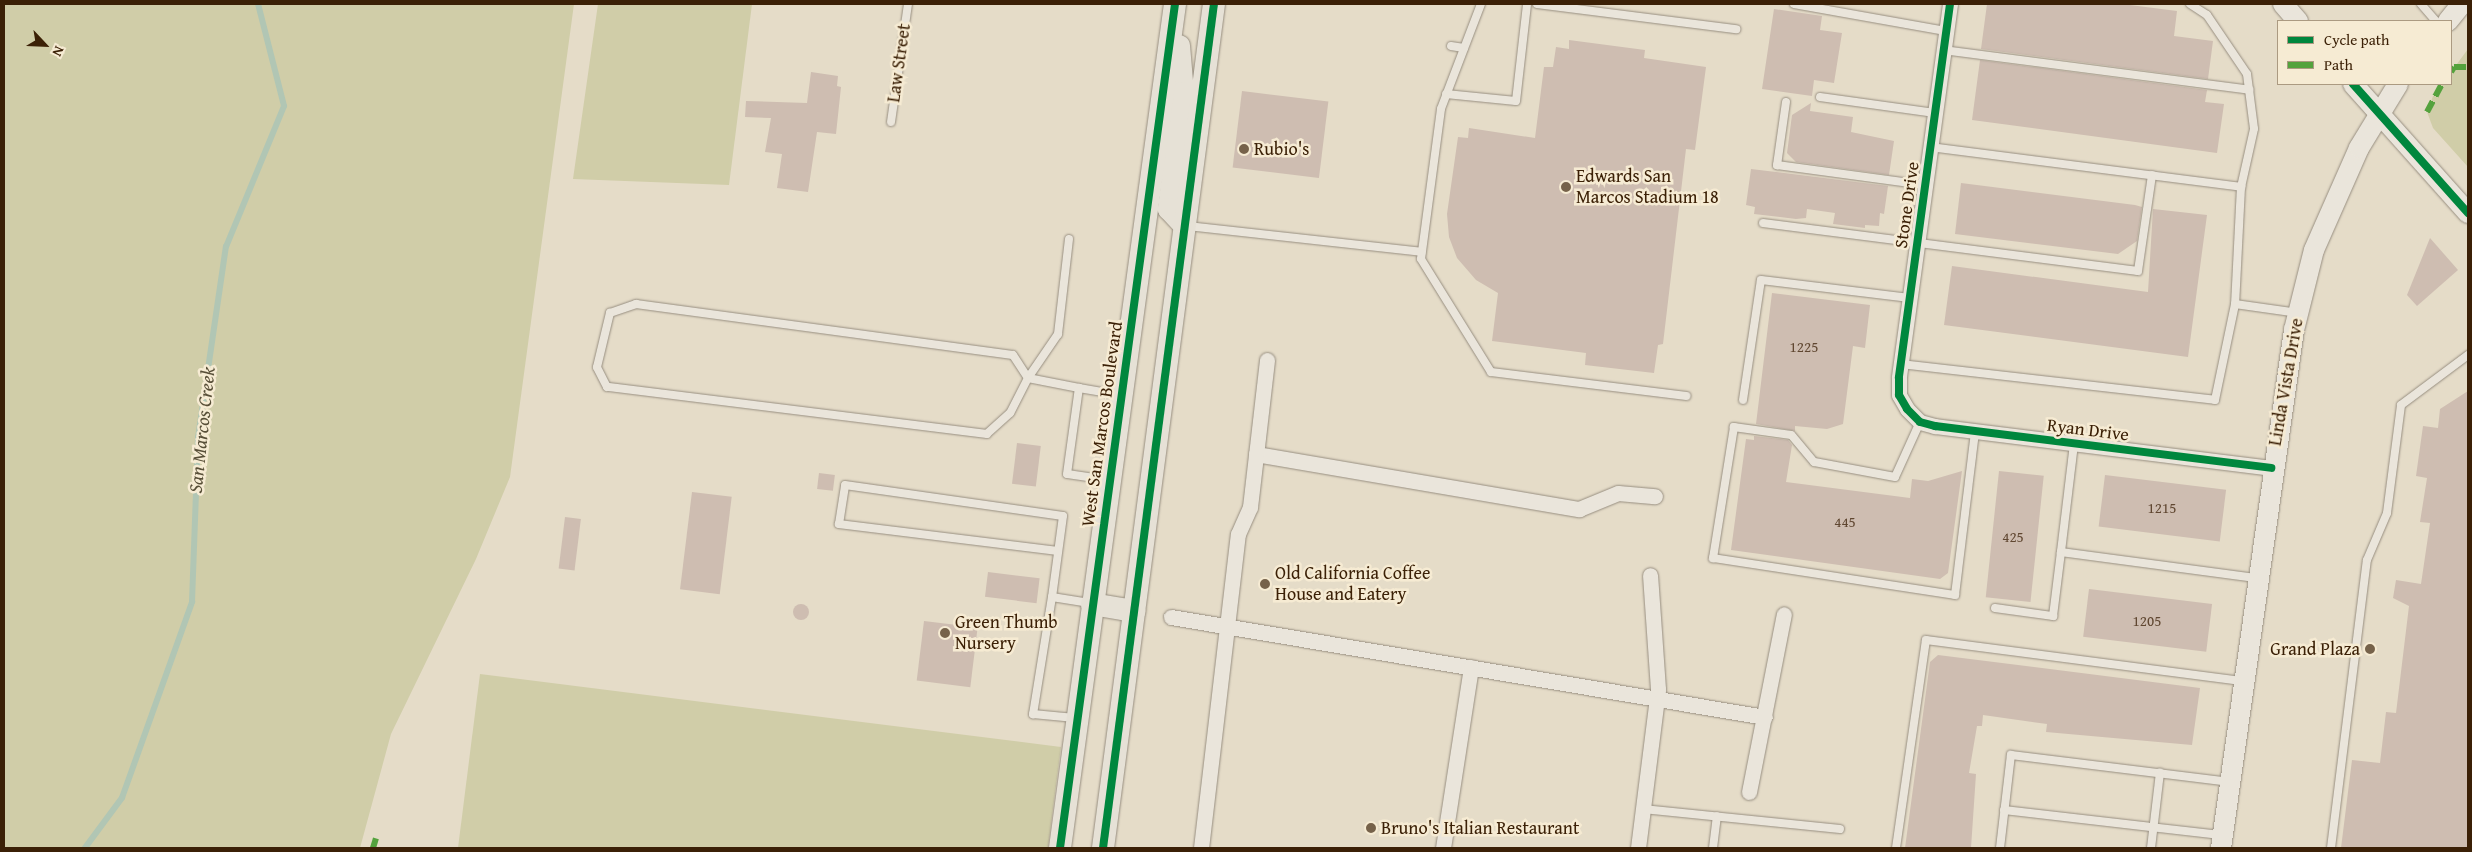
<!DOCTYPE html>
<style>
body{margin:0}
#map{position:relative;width:2472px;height:852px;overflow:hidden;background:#e5dcc8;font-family:"Gentium Book Plus",serif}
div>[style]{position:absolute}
.green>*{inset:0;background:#d0cda8}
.stream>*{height:5.5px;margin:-2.75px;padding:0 2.75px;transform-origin:2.75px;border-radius:2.75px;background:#b1c6b4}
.building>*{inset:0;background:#cebdb1;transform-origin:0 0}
.round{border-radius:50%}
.roads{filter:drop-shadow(0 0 1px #978e80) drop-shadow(0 0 1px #978e80)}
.lane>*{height:8px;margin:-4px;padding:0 4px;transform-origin:4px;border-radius:4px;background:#eae5db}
.street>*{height:15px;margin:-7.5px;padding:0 7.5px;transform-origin:7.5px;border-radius:7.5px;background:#eae5db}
.secondary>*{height:20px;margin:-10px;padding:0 10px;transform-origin:10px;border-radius:10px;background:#eae5db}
.primary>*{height:22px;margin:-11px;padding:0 11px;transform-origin:11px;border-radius:11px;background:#e6e1d6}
.quiet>*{height:6px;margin-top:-3px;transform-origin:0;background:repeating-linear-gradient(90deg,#54a23d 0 12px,transparent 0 18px)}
.cycleway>*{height:8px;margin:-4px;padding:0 4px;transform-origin:4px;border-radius:4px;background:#00873e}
.dots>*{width:14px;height:14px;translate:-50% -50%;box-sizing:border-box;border:2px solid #f6ebd3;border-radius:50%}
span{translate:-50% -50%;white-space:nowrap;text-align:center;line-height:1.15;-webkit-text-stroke:5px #f6ebd3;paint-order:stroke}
.number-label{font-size:15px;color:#604731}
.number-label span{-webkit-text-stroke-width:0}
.street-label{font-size:18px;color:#3b2006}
.poi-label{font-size:18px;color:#3b2006}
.left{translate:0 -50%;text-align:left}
.right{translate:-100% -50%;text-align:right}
.water-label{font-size:19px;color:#584f38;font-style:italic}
.frame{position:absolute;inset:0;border:5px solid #3b2006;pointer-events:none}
.legend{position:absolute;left:2277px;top:20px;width:175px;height:65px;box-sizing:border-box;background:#f6ebd3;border:1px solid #ab9a81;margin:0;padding:6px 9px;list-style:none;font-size:15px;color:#3b2006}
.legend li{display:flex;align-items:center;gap:10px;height:25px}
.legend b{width:25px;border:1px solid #ab9a81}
.north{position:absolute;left:20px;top:20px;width:50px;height:50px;-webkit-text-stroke:4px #f6ebd3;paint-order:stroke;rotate:115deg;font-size:14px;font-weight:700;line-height:20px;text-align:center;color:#3b2006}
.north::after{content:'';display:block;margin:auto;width:18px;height:22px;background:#3b2006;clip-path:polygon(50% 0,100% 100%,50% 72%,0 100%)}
</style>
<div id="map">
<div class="green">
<i style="clip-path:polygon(4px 4px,574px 4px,510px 477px,476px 559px,391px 734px,360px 848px,4px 848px)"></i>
<i style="clip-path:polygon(598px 4px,752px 4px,729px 185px,573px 179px)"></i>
<i style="clip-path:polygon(2468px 49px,2468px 167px,2433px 128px,2427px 112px,2433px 96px,2442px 84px,2451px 84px,2451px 72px)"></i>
<i style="clip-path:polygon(480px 674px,1061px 747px,1048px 848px,458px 848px)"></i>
</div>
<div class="stream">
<i style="left:85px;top:848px;width:62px;rotate:-53.5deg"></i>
<i style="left:122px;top:798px;width:208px;rotate:-70.3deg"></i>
<i style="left:192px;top:602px;width:164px;rotate:-87.9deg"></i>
<i style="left:198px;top:438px;width:193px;rotate:-81.7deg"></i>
<i style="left:226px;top:247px;width:152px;rotate:-67.6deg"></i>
<i style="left:284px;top:106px;width:105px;rotate:-104.3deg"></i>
</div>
<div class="building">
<i style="clip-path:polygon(1987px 4px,2122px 4px,2177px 11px,2174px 36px,2213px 41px,2208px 79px,1981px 49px)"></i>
<i style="clip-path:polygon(1774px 9px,1822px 16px,1820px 30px,1842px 33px,1834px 83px,1814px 80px,1812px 96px,1762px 89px)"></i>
<i style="clip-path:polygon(1569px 40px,1645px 50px,1644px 58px,1706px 67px,1695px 150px,1686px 149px,1663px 344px,1658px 345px,1654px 373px,1585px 365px,1586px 353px,1492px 341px,1498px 293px,1476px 280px,1457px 258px,1449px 237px,1447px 214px,1458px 137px,1468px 138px,1469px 128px,1535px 138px,1544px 67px,1553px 67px,1556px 47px,1569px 49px)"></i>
<i style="clip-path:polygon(1980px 60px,2207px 90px,2205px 102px,2224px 104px,2217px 153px,1972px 120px)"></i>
<i style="clip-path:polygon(811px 72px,838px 76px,837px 86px,841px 87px,836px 134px,817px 132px,808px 192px,777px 188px,782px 154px,765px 152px,771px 118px,745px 117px,746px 101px,807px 103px)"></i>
<i style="left:1242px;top:91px;width:87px;height:77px;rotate:7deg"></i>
<i style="clip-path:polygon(1811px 103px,1810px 111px,1853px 117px,1851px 132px,1894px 141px,1889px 175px,1796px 162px,1787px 153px,1792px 115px)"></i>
<i style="clip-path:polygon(1751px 169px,1888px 186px,1884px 214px,1880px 213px,1879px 226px,1865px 225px,1865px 228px,1833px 224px,1835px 213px,1807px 209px,1806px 218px,1796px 219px,1754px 214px,1755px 207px,1746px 205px)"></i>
<i style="clip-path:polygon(1961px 183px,2135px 205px,2142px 207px,2137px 241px,2118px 254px,1955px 234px)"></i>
<i style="clip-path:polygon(2153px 209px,2207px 215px,2188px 357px,1944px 325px,1952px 266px,2148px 292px)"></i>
<i style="clip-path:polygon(2430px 238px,2458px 270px,2417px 306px,2407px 295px)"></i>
<i style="clip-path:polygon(1772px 293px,1870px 305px,1865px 348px,1853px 346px,1843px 424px,1827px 429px,1795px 426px,1795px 431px,1756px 424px)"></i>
<i style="clip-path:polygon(2468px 391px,2468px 848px,2341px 848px,2352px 760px,2380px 763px,2386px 712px,2396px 713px,2409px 606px,2393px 598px,2396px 580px,2421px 584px,2430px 523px,2420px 522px,2427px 478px,2416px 476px,2423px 426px,2438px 428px,2440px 409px)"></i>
<i style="clip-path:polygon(1754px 436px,1788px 440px,1792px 445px,1786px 482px,1910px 498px,1912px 479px,1928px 481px,1962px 471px,1948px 573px,1940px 579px,1731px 550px,1746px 439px,1754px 440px)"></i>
<i style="left:1017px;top:443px;width:24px;height:41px;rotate:7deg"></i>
<i style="left:1999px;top:471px;width:45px;height:127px;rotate:6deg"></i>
<i style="left:819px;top:473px;width:16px;height:16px;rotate:7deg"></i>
<i style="left:2105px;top:475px;width:122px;height:52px;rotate:7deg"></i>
<i style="left:692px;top:492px;width:40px;height:98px;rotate:7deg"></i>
<i style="left:565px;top:517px;width:16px;height:52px;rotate:7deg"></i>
<i style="left:988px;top:572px;width:52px;height:25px;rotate:7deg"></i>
<i style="left:2089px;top:589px;width:124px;height:48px;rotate:7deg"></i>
<i class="round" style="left:793px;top:604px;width:16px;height:16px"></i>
<i style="left:924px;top:621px;width:54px;height:60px;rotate:7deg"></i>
<i style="clip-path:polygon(1938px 655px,2200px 688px,2192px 745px,2046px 732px,2047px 724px,1983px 715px,1982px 726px,1977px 726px,1969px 773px,1976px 774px,1971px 848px,1905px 848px,1930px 662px)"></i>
</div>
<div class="roads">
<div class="lane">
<i style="left:1481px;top:4px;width:112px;rotate:110.9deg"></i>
<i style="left:1441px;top:109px;width:151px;rotate:97.6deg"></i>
<i style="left:1421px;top:259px;width:133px;rotate:58.2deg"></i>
<i style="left:1491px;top:372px;width:197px;rotate:7deg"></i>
<i style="left:1537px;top:4px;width:201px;rotate:7.2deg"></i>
<i style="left:1794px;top:4px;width:154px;rotate:10.1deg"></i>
<i style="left:2190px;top:4px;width:20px;rotate:33deg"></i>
<i style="left:2207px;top:15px;width:71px;rotate:55.9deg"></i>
<i style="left:2247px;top:74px;width:55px;rotate:82.7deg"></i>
<i style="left:2254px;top:129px;width:59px;rotate:102.6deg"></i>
<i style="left:2421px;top:4px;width:23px;rotate:49deg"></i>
<i style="left:1451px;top:46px;width:13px;rotate:9deg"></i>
<i style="left:1943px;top:50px;width:309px;rotate:7.4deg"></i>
<i style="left:1446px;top:94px;width:70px;rotate:5.7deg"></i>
<i style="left:1516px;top:101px;width:98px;rotate:-83.5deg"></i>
<i style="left:1820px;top:97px;width:116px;rotate:7.9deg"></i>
<i style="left:1786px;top:102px;width:64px;rotate:98.1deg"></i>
<i style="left:1777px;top:165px;width:149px;rotate:7.7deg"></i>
<i style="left:891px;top:122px;width:119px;rotate:-81.8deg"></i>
<i style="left:1930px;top:147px;width:314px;rotate:7.3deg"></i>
<i style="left:2241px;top:187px;width:117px;rotate:92.9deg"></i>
<i style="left:1763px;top:223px;width:378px;rotate:7.3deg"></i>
<i style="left:2138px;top:271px;width:97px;rotate:-81.7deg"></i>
<i style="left:1187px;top:226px;width:236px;rotate:6.3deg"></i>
<i style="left:1069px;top:239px;width:96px;rotate:96.6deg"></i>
<i style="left:1058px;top:334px;width:53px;rotate:124.3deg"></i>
<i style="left:1028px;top:378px;width:39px;rotate:117deg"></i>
<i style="left:1010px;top:413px;width:31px;rotate:138deg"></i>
<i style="left:987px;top:434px;width:383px;rotate:-172.9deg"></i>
<i style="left:607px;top:387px;width:22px;rotate:-117deg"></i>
<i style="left:597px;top:367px;width:56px;rotate:-76.5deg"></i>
<i style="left:610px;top:313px;width:28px;rotate:-19deg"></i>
<i style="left:636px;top:304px;width:380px;rotate:7.7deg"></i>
<i style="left:1013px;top:355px;width:27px;rotate:57deg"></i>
<i style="left:1028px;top:378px;width:52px;rotate:11.1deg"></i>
<i style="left:1900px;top:364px;width:317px;rotate:6.5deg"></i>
<i style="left:2215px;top:400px;width:98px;rotate:-78.2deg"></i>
<i style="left:2235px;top:304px;width:64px;rotate:8.1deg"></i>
<i style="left:1743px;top:400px;width:121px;rotate:-81.5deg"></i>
<i style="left:1761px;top:280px;width:150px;rotate:6.9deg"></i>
<i style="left:1920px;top:422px;width:60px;rotate:114.4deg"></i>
<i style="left:1895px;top:477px;width:82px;rotate:-169.5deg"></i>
<i style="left:1814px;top:462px;width:35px;rotate:-130deg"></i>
<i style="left:1791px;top:435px;width:58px;rotate:-172deg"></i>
<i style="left:1734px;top:427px;width:133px;rotate:99.1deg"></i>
<i style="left:1713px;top:558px;width:245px;rotate:8.7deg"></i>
<i style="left:1955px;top:595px;width:165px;rotate:-83deg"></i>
<i style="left:2074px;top:444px;width:109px;rotate:96.9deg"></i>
<i style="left:2061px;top:552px;width:198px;rotate:7.6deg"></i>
<i style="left:1108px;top:480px;width:41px;rotate:-171.7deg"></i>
<i style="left:1067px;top:474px;width:87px;rotate:-82.1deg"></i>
<i style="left:1079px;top:388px;width:42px;rotate:9.7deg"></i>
<i style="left:1058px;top:551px;width:221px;rotate:-173deg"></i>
<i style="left:839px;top:524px;width:39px;rotate:-81deg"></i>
<i style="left:845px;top:485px;width:220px;rotate:8.1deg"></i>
<i style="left:1063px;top:516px;width:82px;rotate:97.7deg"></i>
<i style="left:1052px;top:597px;width:119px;rotate:99.2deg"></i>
<i style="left:1033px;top:714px;width:42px;rotate:5.4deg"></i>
<i style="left:1052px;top:597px;width:38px;rotate:9deg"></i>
<i style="left:1995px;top:608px;width:59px;rotate:7.9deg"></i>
<i style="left:2053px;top:616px;width:64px;rotate:-82.9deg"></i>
<i style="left:1643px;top:809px;width:198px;rotate:5.8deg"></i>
<i style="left:2004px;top:810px;width:218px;rotate:6.6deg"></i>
<i style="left:1713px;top:848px;width:32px;rotate:-83deg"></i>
<i style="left:1896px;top:848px;width:210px;rotate:-81.8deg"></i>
<i style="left:1926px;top:640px;width:320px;rotate:7.4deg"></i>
<i style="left:2000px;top:848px;width:94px;rotate:-83.3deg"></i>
<i style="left:2011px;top:755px;width:221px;rotate:7deg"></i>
<i style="left:2151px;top:848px;width:76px;rotate:-83.2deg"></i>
<i style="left:2331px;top:848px;width:290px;rotate:-82.9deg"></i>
<i style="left:2367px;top:560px;width:51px;rotate:-66.9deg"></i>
<i style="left:2387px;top:513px;width:109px;rotate:-82.6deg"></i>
<i style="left:2401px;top:405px;width:84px;rotate:-36.7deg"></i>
</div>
<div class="street">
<i style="left:1950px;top:4px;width:377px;rotate:97.8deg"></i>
<i style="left:1899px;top:378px;width:17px;rotate:90deg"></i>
<i style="left:1899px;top:395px;width:16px;rotate:60deg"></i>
<i style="left:1907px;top:409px;width:18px;rotate:45deg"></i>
<i style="left:1920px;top:422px;width:16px;rotate:15deg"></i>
<i style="left:1935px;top:426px;width:339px;rotate:7.1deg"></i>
<i style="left:1256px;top:454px;width:328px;rotate:9.7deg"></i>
<i style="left:1579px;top:509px;width:42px;rotate:-22.3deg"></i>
<i style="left:1618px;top:493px;width:37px;rotate:5deg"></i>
<i style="left:1171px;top:617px;width:602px;rotate:9.56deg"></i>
<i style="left:1749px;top:792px;width:181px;rotate:-78.9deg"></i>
<i style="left:1201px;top:848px;width:316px;rotate:-83.3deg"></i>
<i style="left:1238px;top:534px;width:30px;rotate:-66deg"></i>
<i style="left:1250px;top:507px;width:148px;rotate:-83.4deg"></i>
<i style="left:1443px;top:848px;width:183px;rotate:-81.2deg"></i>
<i style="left:1638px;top:848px;width:160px;rotate:-82.8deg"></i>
<i style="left:1658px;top:689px;width:114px;rotate:-94deg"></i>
</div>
<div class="secondary">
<i style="left:2283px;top:4px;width:23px;rotate:49deg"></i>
<i style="left:2448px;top:21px;width:22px;rotate:-51deg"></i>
<i style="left:2353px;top:84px;width:173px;rotate:48.3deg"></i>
<i style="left:2221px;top:848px;width:523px;rotate:-81.98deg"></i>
<i style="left:2294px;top:330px;width:82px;rotate:-76deg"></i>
<i style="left:2314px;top:250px;width:111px;rotate:-66.2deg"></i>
<i style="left:2359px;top:148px;width:75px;rotate:-58.6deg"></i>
</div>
<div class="primary">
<i style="left:1179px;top:46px;width:47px;rotate:85.1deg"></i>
<i style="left:1183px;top:93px;width:117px;rotate:96.9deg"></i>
<i style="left:1169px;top:209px;width:23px;rotate:47deg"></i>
<i style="left:1092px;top:604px;width:43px;rotate:9.5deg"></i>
<i style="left:1060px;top:848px;width:852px;rotate:-82.24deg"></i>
<i style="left:1103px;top:848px;width:851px;rotate:-82.51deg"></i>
</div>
</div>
<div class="quiet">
<i style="left:2451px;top:72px;width:6px;rotate:-59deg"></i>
<i style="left:2454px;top:67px;width:14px"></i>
<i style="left:2427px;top:112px;width:32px;rotate:-62deg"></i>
<i style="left:373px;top:848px;width:10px;rotate:-73deg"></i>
</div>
<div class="cycleway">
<i style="left:1950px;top:4px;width:377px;rotate:97.8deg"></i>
<i style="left:1899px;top:378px;width:17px;rotate:90deg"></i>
<i style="left:1899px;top:395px;width:16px;rotate:60deg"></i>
<i style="left:1907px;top:409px;width:18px;rotate:45deg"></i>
<i style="left:1920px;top:422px;width:16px;rotate:15deg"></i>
<i style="left:1935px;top:426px;width:339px;rotate:7.1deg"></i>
<i style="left:2353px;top:84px;width:173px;rotate:48.3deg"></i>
<i style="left:1060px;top:848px;width:852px;rotate:-82.24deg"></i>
<i style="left:1103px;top:848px;width:851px;rotate:-82.51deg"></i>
</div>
<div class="dots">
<i style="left:1244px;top:149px;background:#76624a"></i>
<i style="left:1566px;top:187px;background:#76624a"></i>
<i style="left:1265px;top:584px;background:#76624a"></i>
<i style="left:945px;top:633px;background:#76624a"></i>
<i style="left:2370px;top:649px;background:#76624a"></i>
<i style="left:1371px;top:828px;background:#76624a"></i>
</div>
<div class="number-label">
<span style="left:1804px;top:347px">1225</span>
<span style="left:2162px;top:508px">1215</span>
<span style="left:1845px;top:522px">445</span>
<span style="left:2013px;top:537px">425</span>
<span style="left:2147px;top:621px">1205</span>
</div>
<div class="street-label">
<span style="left:899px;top:63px;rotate:-82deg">Law Street</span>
<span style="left:1907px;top:205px;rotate:-82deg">Stone Drive</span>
<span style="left:2286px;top:382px;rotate:-80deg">Linda Vista Drive</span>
<span style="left:1102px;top:424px;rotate:-82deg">West San Marcos Boulevard</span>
<span style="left:2088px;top:430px;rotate:7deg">Ryan Drive</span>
</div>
<div class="poi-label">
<span class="left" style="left:1254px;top:149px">Rubio's</span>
<span class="left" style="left:1576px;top:187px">Edwards San<br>Marcos Stadium 18</span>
<span class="left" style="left:1275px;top:584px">Old California Coffee<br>House and Eatery</span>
<span class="left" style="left:955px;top:633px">Green Thumb<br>Nursery</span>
<span class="right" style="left:2360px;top:649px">Grand Plaza</span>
<span class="left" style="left:1381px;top:828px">Bruno's Italian Restaurant</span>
</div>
<div class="water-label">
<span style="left:202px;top:430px;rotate:-84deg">San Marcos Creek</span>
</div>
<div class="frame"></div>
<ul class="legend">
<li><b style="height:6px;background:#00873e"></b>Cycle path</li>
<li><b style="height:6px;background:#54a23d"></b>Path</li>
</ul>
<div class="north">N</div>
</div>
